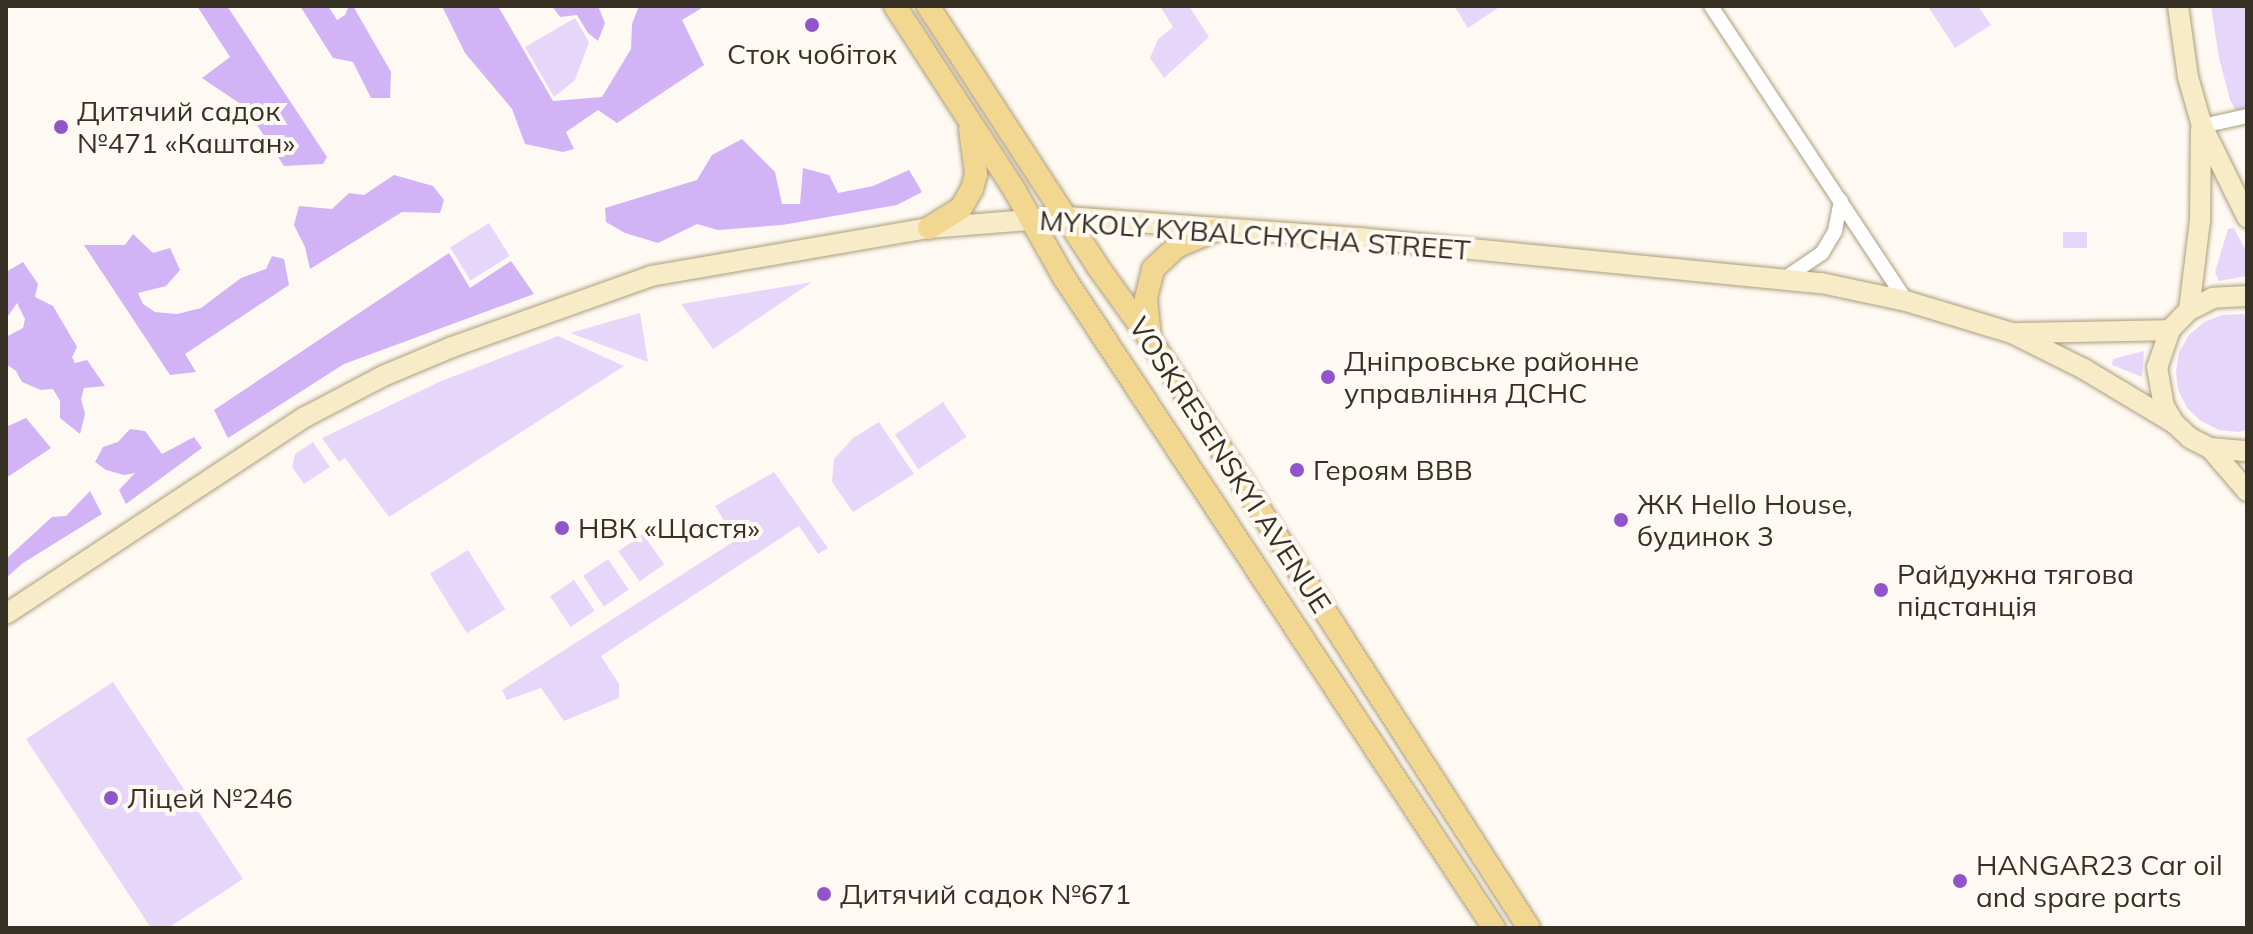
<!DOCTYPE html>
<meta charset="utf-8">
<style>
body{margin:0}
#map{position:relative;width:2253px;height:934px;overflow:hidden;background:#fefaf3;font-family:Mulish,sans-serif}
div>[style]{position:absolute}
.green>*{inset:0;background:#e6d7fa;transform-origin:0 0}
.forest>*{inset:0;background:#d1b3f6}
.roads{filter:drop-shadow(0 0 2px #ac9d7c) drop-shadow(0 0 2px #ac9d7c)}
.street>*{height:14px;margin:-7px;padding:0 7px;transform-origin:7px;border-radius:7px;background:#fff}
.secondary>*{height:20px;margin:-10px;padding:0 10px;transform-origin:10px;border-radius:10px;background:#f8ebc8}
.primary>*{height:22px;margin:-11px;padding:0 11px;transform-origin:11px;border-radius:11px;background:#f2d791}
.dots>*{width:22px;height:22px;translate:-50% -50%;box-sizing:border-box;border:4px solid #fefaf3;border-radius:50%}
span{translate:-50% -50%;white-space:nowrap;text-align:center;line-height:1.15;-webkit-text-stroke:8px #fefaf3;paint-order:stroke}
.poi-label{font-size:28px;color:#373123}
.left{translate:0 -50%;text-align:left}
.street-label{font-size:28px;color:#373123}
.frame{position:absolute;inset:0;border:8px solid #373123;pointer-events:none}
</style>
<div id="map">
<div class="green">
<i style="clip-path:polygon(1160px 6px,1189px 6px,1209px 37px,1164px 78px,1150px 58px,1158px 39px,1173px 27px)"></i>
<i style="clip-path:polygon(1454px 6px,1501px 6px,1468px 28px)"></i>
<i style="clip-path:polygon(1932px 6px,1978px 6px,1991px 25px,1955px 48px,1929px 8px)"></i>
<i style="clip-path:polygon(2211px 6px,2247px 6px,2247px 108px,2237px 112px,2230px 100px,2219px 58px)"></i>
<i style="clip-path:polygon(575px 18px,589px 42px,575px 80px,554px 97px,525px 47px)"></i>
<i style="left:489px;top:223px;width:39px;height:46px;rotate:58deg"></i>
<i style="clip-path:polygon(2234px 228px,2247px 253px,2247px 276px,2219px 281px,2215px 272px,2228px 229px)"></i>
<i style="left:2063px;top:232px;width:24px;height:16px"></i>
<i style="clip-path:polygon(812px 282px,713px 349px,681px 304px)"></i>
<i style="clip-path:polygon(640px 313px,648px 362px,570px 333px)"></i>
<i style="clip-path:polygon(2242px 314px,2247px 315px,2247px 430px,2238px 432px,2219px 430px,2201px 421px,2187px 408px,2178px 390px,2176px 371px,2179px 352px,2189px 335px,2204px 322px,2222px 315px)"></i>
<i style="clip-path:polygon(558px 336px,624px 366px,389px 517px,345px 458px,339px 462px,322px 438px,439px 382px)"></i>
<i style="clip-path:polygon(2144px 351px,2142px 377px,2112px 365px,2113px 359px)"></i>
<i style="left:943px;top:402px;width:42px;height:58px;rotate:56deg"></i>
<i style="clip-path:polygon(879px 422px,914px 474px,853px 512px,832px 482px,834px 459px,853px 438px)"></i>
<i style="clip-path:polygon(313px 442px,330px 467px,304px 484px,292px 467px,295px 454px)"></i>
<i style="clip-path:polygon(774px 472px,828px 548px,818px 554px,799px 526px,601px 656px,619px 684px,619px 698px,564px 721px,541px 688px,507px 700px,502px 690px,736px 540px,715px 506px)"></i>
<i style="left:643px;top:534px;width:37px;height:30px;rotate:55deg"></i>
<i style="left:468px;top:550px;width:70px;height:45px;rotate:58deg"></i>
<i style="left:608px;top:559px;width:37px;height:30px;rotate:56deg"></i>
<i style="left:574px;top:580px;width:37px;height:29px;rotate:56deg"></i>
<i style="clip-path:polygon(113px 682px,243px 879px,168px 928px,151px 928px,26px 739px)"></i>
</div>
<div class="forest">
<i style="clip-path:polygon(197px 6px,227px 6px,327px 157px,323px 164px,284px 166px,245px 107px,202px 78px,230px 57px)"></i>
<i style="clip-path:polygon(300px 6px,328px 6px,337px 20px,345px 15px,349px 6px,353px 6px,391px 72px,390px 98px,371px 98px,353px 62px,333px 58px)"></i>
<i style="clip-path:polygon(442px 6px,498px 6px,553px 101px,602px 97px,631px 49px,632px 24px,639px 6px,705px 6px,682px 20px,704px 65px,617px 123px,598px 110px,566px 132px,574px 149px,563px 152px,525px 144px,512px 109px,465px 53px)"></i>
<i style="clip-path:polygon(552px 6px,598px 6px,605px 23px,598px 41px,588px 33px,577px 15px,560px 17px)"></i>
<i style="clip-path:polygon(742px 139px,775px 172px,782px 204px,800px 204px,803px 168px,829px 175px,838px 193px,873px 186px,909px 170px,922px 192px,897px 205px,782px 225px,718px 230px,697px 224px,658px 243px,625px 233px,606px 222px,605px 208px,697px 180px,712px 155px)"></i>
<i style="clip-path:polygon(394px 175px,433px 186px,444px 200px,440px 213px,402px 212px,310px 269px,305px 247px,294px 225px,299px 206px,332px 209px,349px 193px,364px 195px)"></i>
<i style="clip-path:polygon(133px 234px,153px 253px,170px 248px,180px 270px,166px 286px,138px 293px,143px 304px,155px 312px,177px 314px,201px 308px,241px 278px,266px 269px,272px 256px,284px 259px,289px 285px,185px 354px,196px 372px,170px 375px,84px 245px,125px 245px)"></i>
<i style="clip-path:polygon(449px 253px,470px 288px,511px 261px,534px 294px,344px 364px,228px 438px,214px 410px)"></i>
<i style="clip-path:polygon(23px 262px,38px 284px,35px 297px,53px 306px,77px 347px,72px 357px,75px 363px,87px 360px,105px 386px,84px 388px,81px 399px,85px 414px,80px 434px,60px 418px,60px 401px,53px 389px,41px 390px,22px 382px,16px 371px,6px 364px,6px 337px,23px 328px,25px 319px,17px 303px,6px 319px,6px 272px)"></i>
<i style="clip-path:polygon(26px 418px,51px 448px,6px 478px,6px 427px)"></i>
<i style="clip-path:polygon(130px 429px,145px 431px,162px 454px,194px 437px,202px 448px,126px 504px,119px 490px,135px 473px,124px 475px,106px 470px,95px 462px,103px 447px,118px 442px)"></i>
<i style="clip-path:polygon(90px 491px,102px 514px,23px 563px,6px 578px,6px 559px,52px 517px,66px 516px)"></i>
</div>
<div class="roads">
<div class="street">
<i style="left:1711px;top:6px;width:354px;rotate:56.5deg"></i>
<i style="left:2202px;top:126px;width:46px;rotate:-12.5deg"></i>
<i style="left:1784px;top:279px;width:46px;rotate:-34.4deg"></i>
<i style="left:1822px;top:253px;width:26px;rotate:-59deg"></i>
<i style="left:1835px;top:231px;width:31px;rotate:-79deg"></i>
</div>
<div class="secondary">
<i style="left:2178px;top:6px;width:72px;rotate:82deg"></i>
<i style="left:2188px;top:77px;width:51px;rotate:74.1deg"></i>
<i style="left:2202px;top:126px;width:102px;rotate:63.7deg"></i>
<i style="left:2247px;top:296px;width:34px;rotate:177deg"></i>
<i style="left:2213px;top:298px;width:27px;rotate:153deg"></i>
<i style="left:2189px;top:310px;width:28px;rotate:134deg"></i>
<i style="left:2170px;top:330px;width:39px;rotate:109deg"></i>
<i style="left:2157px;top:367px;width:40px;rotate:80deg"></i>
<i style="left:2164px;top:406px;width:20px;rotate:60deg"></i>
<i style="left:2174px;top:423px;width:22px;rotate:43deg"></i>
<i style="left:2190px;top:438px;width:22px;rotate:27deg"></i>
<i style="left:2210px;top:448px;width:37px;rotate:5deg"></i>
<i style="left:2189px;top:310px;width:90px;rotate:-83deg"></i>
<i style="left:2200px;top:221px;width:91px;rotate:-89.4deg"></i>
<i style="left:2018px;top:333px;width:152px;rotate:-1.1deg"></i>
<i style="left:2210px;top:448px;width:57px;rotate:49.3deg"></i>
<i style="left:6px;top:614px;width:358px;rotate:-33.4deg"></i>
<i style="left:305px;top:417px;width:88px;rotate:-27.7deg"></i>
<i style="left:383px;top:376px;width:75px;rotate:-22.8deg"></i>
<i style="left:452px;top:347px;width:211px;rotate:-19.6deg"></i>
<i style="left:651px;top:276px;width:282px;rotate:-9.8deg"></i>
<i style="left:929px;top:228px;width:138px;rotate:-4.6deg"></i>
<i style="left:1067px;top:217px;width:293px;rotate:4.1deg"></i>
<i style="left:1359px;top:238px;width:464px;rotate:5.6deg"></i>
<i style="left:1821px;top:283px;width:87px;rotate:12deg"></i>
<i style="left:1906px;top:301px;width:111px;rotate:16.8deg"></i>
<i style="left:2012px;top:333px;width:80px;rotate:26.6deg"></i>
<i style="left:2084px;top:369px;width:105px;rotate:31deg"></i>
</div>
<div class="primary">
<i style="left:895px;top:6px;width:221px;rotate:57deg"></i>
<i style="left:1015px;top:191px;width:98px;rotate:60.5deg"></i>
<i style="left:1063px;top:276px;width:782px;rotate:56.53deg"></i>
<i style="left:928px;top:6px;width:311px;rotate:56.9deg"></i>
<i style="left:1098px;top:267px;width:89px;rotate:54.2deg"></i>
<i style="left:1150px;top:339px;width:700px;rotate:57.24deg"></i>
<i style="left:929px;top:228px;width:38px;rotate:-32deg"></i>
<i style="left:961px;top:208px;width:22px;rotate:-60deg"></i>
<i style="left:972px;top:189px;width:16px;rotate:-75deg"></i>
<i style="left:976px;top:174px;width:45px;rotate:-97.6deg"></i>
<i style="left:1150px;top:338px;width:40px;rotate:-95.7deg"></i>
<i style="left:1146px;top:298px;width:30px;rotate:-76deg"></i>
<i style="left:1153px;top:269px;width:34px;rotate:-43deg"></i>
<i style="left:1178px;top:246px;width:41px;rotate:-22.8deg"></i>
</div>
</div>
<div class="dots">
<i style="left:812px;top:25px;background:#9155cb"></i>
<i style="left:61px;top:127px;background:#9155cb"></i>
<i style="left:1328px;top:377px;background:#9155cb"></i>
<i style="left:1297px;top:470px;background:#9155cb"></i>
<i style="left:1621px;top:520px;background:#9155cb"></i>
<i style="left:562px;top:528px;background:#9155cb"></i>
<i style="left:1881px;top:590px;background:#9155cb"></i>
<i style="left:111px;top:798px;background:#9155cb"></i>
<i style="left:1960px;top:881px;background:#9155cb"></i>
<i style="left:824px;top:894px;background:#9155cb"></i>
</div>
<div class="poi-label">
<span style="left:812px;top:54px">Сток чобіток</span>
<span class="left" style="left:77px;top:127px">Дитячий садок<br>№471 «Каштан»</span>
<span class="left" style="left:1344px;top:377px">Дніпровське районне<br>управління ДСНС</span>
<span class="left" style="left:1313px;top:470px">Героям ВВВ</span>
<span class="left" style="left:1637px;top:520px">ЖК Hello House,<br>будинок 3</span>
<span class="left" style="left:578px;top:528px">НВК «Щастя»</span>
<span class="left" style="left:1897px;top:590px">Райдужна тягова<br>пiдстанцiя</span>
<span class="left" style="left:127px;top:798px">Ліцей №246</span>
<span class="left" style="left:1976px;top:881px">HANGAR23 Car oil<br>and spare parts</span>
<span class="left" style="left:840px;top:894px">Дитячий садок №671</span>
</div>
<div class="street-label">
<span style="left:1255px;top:235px;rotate:4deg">MYKOLY KYBALCHYCHA STREET</span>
<span style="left:1230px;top:465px;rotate:57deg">VOSKRESENSKYI AVENUE</span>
</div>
<div class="frame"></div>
</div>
